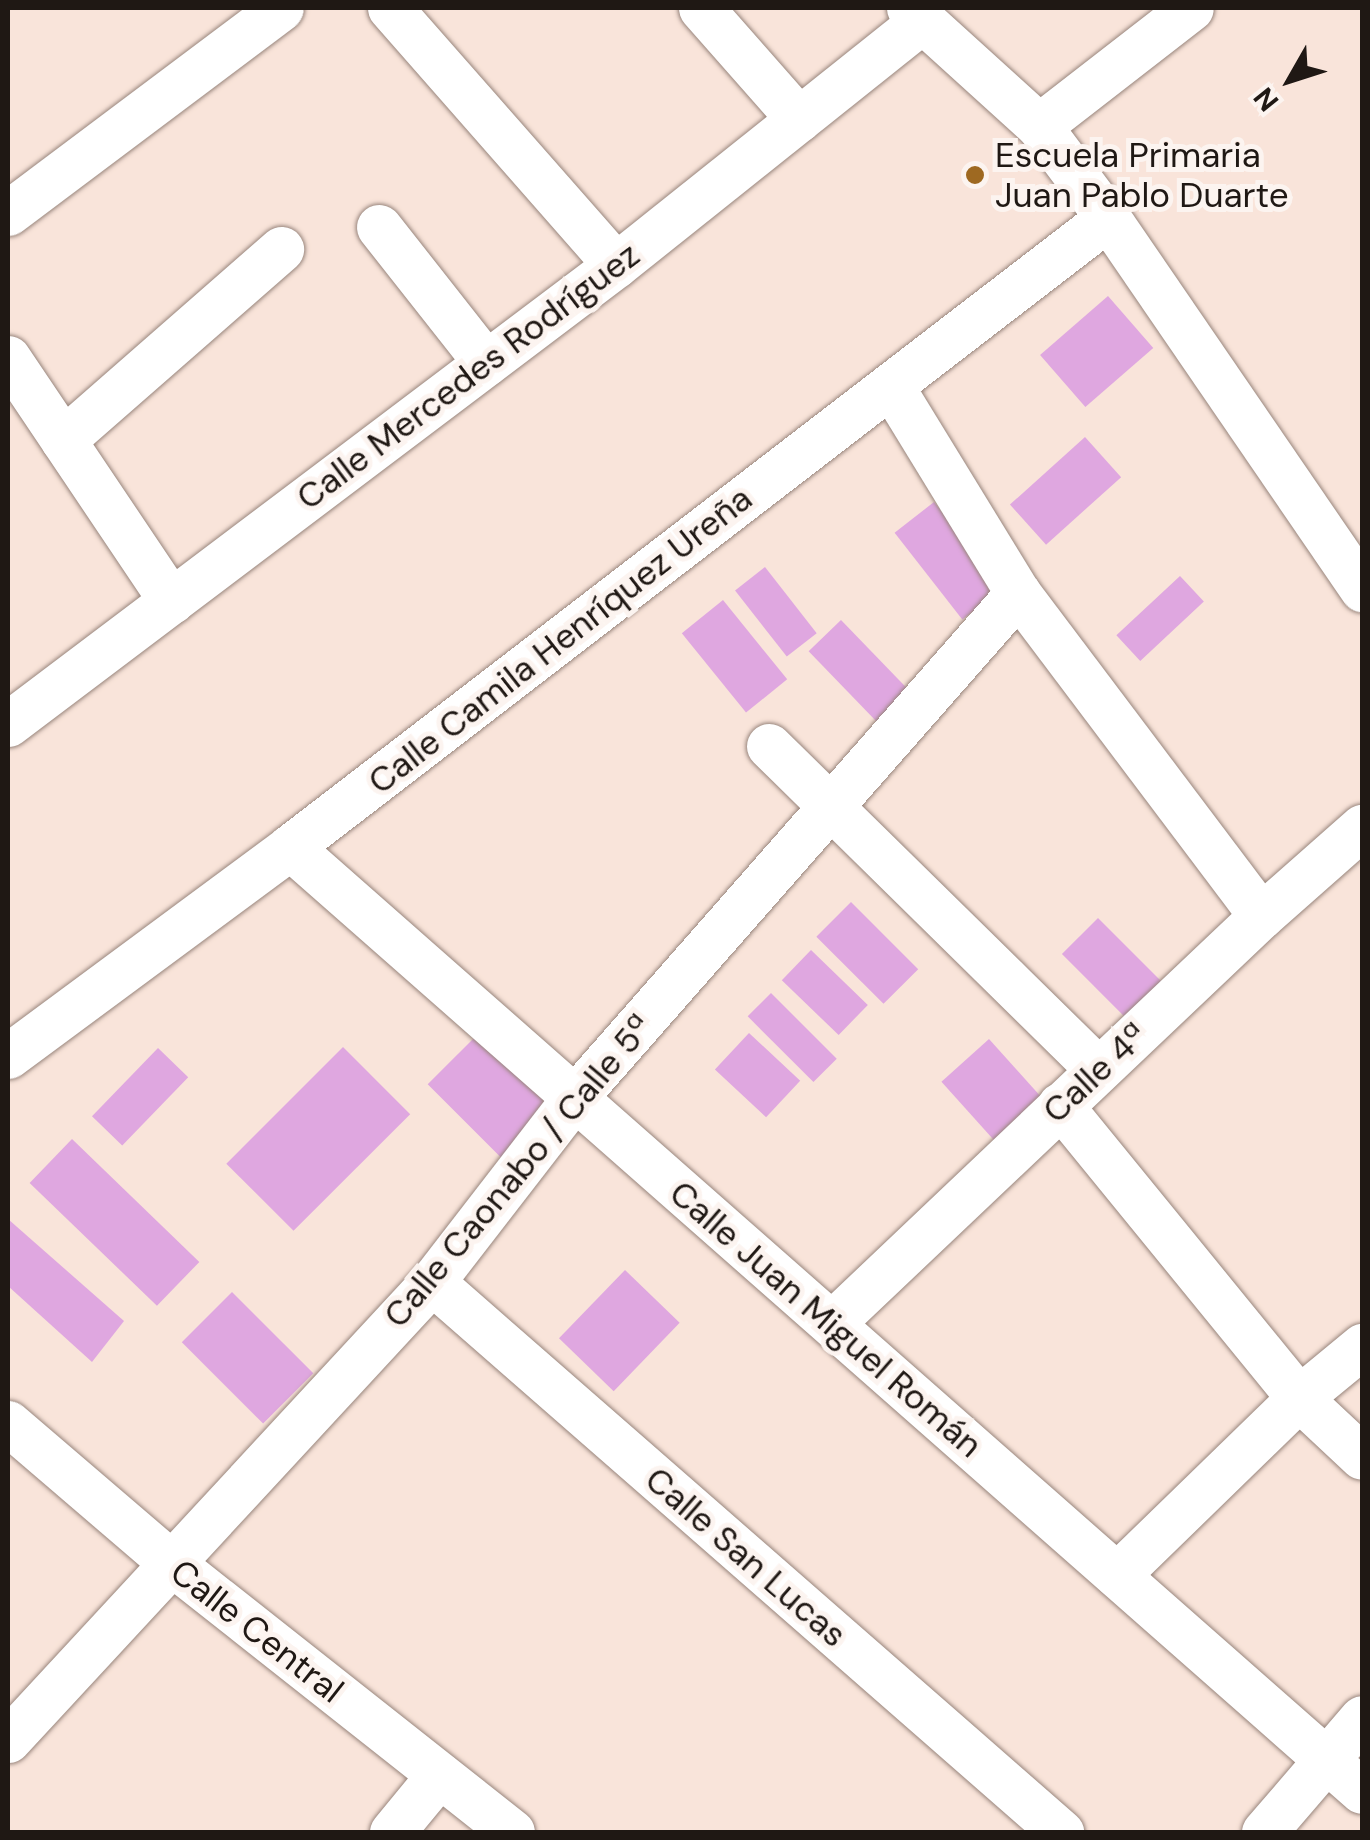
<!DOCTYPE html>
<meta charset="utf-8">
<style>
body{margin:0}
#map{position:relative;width:1370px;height:1840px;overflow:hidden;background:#f9e4da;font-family:"DM Sans",sans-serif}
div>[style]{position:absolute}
.building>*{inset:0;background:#dfa7e0;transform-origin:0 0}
.roads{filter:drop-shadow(0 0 2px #98857c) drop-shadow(0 0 2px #98857c)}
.minor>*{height:45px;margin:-22.5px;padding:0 22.5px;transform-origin:22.5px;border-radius:22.5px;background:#fff}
.dots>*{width:28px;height:28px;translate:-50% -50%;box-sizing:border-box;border:5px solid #fcf4f0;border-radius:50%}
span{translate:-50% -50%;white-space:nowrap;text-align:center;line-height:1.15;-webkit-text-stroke:10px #fcf4f0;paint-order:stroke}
.poi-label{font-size:35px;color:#1f1814}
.left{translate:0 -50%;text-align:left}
.street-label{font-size:35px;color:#1f1814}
.frame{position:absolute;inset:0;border:10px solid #1f1814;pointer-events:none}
.north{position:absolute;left:1240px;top:30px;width:100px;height:100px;-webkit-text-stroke:8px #fcf4f0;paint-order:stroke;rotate:231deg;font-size:28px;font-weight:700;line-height:40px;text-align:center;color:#1f1814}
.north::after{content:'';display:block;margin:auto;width:35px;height:45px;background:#1f1814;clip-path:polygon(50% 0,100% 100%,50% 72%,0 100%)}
</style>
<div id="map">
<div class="building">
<i style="left:1108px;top:296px;width:69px;height:90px;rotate:49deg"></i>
<i style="left:1085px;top:437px;width:54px;height:101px;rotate:48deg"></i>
<i style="left:934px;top:502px;width:110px;height:50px;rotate:52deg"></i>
<i style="left:765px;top:567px;width:84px;height:38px;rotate:52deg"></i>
<i style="left:1180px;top:576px;width:35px;height:87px;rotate:47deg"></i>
<i style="left:723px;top:600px;width:102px;height:53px;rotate:51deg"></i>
<i style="left:841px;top:620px;width:112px;height:45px;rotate:46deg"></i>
<i style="left:851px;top:902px;width:95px;height:49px;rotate:45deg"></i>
<i style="left:1098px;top:918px;width:98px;height:51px;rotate:45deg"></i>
<i style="left:811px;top:950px;width:79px;height:42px;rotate:44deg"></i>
<i style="left:771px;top:993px;width:93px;height:33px;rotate:45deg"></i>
<i style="left:480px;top:1032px;width:104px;height:74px;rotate:45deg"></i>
<i style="left:749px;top:1033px;width:70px;height:50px;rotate:43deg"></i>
<i style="left:989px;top:1039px;width:85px;height:64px;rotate:48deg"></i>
<i style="left:343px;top:1047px;width:95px;height:165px;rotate:45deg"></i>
<i style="left:158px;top:1048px;width:42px;height:95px;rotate:44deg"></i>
<i style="left:72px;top:1139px;width:177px;height:61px;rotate:44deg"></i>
<i style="clip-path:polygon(8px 1219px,124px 1321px,92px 1362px,8px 1286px)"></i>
<i style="left:625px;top:1270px;width:76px;height:95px;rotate:44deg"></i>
<i style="left:232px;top:1292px;width:115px;height:71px;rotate:45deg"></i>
</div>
<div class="roads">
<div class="minor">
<i style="left:390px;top:8px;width:342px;rotate:48.7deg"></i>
<i style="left:701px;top:8px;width:148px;rotate:48.6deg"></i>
<i style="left:909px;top:8px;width:176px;rotate:42.2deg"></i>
<i style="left:1039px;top:126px;width:115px;rotate:53.1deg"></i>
<i style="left:1108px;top:218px;width:450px;rotate:55.6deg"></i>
<i style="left:1039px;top:126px;width:192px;rotate:-37.8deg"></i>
<i style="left:8px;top:213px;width:341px;rotate:-36.9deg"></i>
<i style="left:379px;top:227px;width:173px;rotate:51.8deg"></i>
<i style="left:8px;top:358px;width:293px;rotate:56.1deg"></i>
<i style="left:891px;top:386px;width:243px;rotate:58.5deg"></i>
<i style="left:1018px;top:593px;width:404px;rotate:53deg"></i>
<i style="left:63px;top:440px;width:290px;rotate:-41.2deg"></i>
<i style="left:8px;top:724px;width:762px;rotate:-37.05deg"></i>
<i style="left:616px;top:265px;width:391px;rotate:-38.6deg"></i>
<i style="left:769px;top:746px;width:461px;rotate:44.5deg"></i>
<i style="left:290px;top:847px;width:1428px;rotate:41.37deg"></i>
<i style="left:8px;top:1056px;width:351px;rotate:-36.5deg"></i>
<i style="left:290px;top:847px;width:1032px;rotate:-37.56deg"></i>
<i style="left:1060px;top:1105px;width:378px;rotate:50.8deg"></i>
<i style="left:1299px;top:1398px;width:86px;rotate:43.1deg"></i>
<i style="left:432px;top:1282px;width:836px;rotate:41.17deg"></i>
<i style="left:832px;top:1323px;width:591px;rotate:-43.49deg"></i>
<i style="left:1261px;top:916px;width:135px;rotate:-41.4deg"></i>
<i style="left:8px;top:1423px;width:212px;rotate:40.6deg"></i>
<i style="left:169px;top:1561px;width:437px;rotate:38.3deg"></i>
<i style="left:1117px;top:1575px;width:254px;rotate:-44.2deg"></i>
<i style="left:1299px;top:1398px;width:82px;rotate:-39.5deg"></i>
<i style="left:8px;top:1740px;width:624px;rotate:-47.21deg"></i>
<i style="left:432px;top:1282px;width:234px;rotate:-52.3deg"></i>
<i style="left:575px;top:1097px;width:671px;rotate:-48.69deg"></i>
<i style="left:392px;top:1832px;width:74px;rotate:-50.5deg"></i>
<i style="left:1264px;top:1832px;width:150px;rotate:-49.3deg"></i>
</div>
</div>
<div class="dots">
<i style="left:975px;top:175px;background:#9e6921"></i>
</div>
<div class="poi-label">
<span class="left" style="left:995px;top:175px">Escuela Primaria<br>Juan Pablo Duarte</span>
</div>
<div class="street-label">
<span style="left:468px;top:376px;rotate:-37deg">Calle Mercedes Rodríguez</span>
<span style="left:560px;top:640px;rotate:-38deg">Calle Camila Henríquez Ureña</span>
<span style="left:1095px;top:1073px;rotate:-43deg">Calle 4ª</span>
<span style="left:518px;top:1171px;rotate:-50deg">Calle Caonabo / Calle 5ª</span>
<span style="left:826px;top:1319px;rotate:41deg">Calle Juan Miguel Román</span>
<span style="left:746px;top:1557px;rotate:41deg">Calle San Lucas</span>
<span style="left:257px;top:1631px;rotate:38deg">Calle Central</span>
</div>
<div class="frame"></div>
<div class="north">N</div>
</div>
